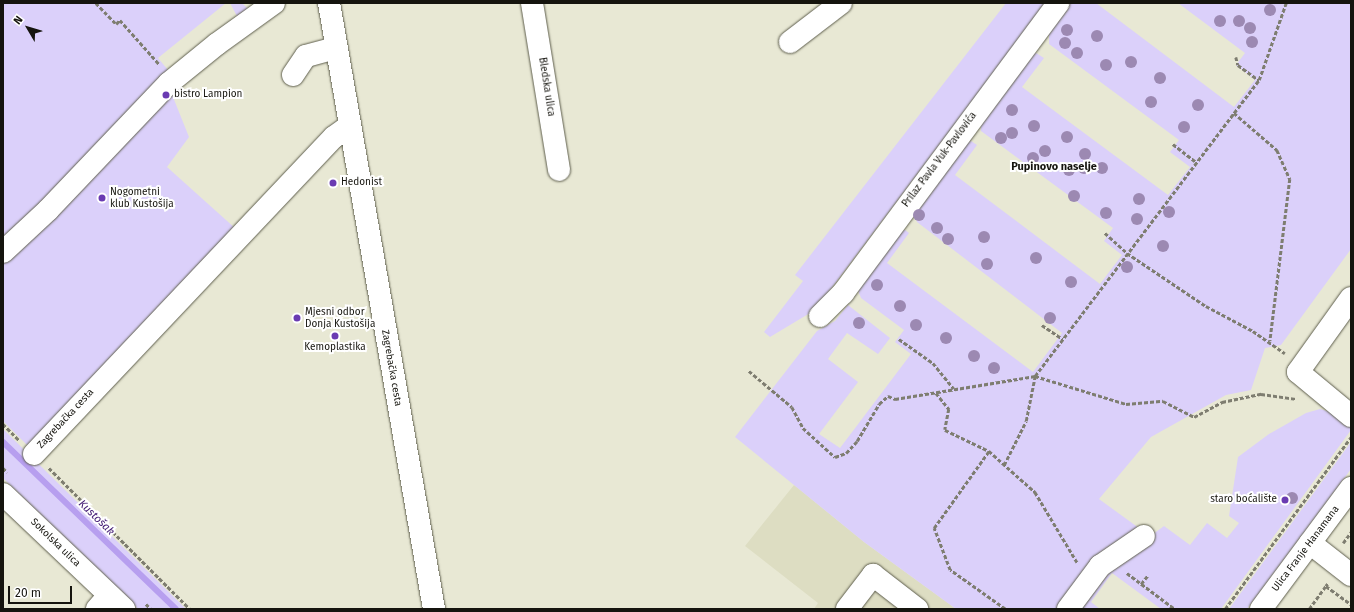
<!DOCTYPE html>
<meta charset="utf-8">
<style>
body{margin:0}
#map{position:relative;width:1354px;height:612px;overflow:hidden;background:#e8e8d4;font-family:"Fira Sans",sans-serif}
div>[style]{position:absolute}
.built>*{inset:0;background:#ddddc2}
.green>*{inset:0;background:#dbd0fa}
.stream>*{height:6px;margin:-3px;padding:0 3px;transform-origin:3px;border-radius:3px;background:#b79fef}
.path>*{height:2.5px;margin-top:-1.25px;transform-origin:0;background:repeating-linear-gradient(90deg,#7e7d70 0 4px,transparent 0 6px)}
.roads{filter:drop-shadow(0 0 1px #5e5e4d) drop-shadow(0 0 1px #5e5e4d)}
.minor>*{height:22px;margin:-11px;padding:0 11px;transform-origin:11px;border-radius:11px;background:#fff}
.trees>*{width:12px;height:12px;margin:-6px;border-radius:50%;background:#9c89b2}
.dots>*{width:11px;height:11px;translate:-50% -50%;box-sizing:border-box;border:2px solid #fff;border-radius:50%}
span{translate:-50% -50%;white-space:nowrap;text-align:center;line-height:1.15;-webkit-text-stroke:4px #fff;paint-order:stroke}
.street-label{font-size:10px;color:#15140e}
.poi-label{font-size:10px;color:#15140e}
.left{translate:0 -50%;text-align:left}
.right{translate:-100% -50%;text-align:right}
.neighbourhood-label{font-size:11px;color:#15140e;font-weight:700}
.water-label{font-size:11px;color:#3d1470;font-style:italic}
.frame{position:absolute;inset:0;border:4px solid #15140e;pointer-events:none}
.north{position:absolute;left:8px;top:8px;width:40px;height:40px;-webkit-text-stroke:3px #fff;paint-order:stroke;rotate:308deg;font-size:11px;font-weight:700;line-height:16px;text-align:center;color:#15140e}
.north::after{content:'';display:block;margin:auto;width:14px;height:18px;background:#15140e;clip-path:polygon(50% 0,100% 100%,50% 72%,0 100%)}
.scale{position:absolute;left:8px;top:586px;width:64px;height:18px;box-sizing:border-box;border:2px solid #15140e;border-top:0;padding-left:5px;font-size:12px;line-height:14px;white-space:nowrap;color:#15140e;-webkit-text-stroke:3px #fff;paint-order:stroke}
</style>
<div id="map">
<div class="built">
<i style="clip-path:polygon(794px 485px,864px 542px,956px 609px,814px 609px,818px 603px,745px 546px)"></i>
</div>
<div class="green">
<i style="clip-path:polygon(3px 3px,226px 3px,158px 58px,168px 70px,171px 92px,189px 137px,167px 167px,236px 229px,31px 449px,3px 421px)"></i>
<i style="clip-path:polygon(230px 3px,242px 3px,249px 10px,238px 18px)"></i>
<i style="clip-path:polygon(1006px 3px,1046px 3px,815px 310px,770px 337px,764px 332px,803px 281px,795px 275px)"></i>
<i style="clip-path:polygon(1070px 3px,1096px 3px,1234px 107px,1255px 80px,1236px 65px,1245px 53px,1178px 3px,1351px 3px,1351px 249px,1281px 345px,1265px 348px,1251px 390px,1226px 395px,1151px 437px,1099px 499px,1143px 531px,1058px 609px,956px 609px,864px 542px,735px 437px,817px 331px,835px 321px,848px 305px,890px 338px,878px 354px,847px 333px,828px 359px,858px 382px,819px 434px,840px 448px,911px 354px,895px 342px,904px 330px,861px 298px,857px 288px,898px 232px,905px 230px,909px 233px,887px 263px,1033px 372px,1062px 333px,917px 222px,914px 211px,963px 143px,971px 141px,977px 145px,955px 175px,1100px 284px,1122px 255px,1104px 241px,1113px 228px,981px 131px,981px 121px,1030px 54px,1036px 53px,1044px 58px,1022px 87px,1168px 195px,1190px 167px,1170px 152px,1179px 140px,1049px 44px,1049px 32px)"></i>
<i style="clip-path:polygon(1320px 409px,1334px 413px,1351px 426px,1351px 430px,1221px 609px,1161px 609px,1112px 573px,1091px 602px,1100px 609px,1076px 609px,1118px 560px,1164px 526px,1190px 545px,1207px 523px,1227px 538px,1239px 523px,1229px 516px,1238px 457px,1269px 434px,1306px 413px)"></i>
<i style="clip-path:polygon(3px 429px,62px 487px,186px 609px,138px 609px,87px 560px,3px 478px)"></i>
<i style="clip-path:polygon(1351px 442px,1351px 469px,1247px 609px,1229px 609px)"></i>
</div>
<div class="stream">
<i style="left:3px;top:442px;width:240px;rotate:44deg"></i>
</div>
<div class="path">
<i style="left:96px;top:3px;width:29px;rotate:46deg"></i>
<i style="left:116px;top:24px;width:6px;rotate:-45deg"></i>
<i style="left:120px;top:20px;width:59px;rotate:48.4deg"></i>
<i style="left:1236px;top:57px;width:8px;rotate:76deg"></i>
<i style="left:1238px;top:65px;width:26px;rotate:36deg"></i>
<i style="left:1234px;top:113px;width:57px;rotate:40.7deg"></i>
<i style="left:1277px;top:150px;width:32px;rotate:66deg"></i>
<i style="left:1290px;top:179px;width:163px;rotate:97deg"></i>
<i style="left:1173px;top:144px;width:29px;rotate:38deg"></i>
<i style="left:1105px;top:233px;width:30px;rotate:42deg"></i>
<i style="left:1127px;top:253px;width:95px;rotate:33.9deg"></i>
<i style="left:1206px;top:306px;width:53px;rotate:28deg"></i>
<i style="left:1253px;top:331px;width:39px;rotate:35deg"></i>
<i style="left:1042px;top:325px;width:25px;rotate:34deg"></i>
<i style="left:899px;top:339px;width:42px;rotate:35.2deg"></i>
<i style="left:933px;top:363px;width:33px;rotate:51deg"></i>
<i style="left:749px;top:371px;width:56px;rotate:39.9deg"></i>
<i style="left:792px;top:407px;width:24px;rotate:62deg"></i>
<i style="left:803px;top:428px;width:43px;rotate:42.2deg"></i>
<i style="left:835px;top:457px;width:12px;rotate:-20deg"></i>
<i style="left:846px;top:453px;width:16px;rotate:-47deg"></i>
<i style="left:857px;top:441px;width:43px;rotate:-59.3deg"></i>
<i style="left:879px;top:404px;width:12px;rotate:-42deg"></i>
<i style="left:888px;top:396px;width:8px;rotate:23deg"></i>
<i style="left:895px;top:399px;width:142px;rotate:-9.3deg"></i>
<i style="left:1035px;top:376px;width:95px;rotate:17.1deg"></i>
<i style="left:1126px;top:404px;width:37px;rotate:-5deg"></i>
<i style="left:1163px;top:401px;width:35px;rotate:27deg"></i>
<i style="left:1194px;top:417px;width:32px;rotate:-28deg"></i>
<i style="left:1222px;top:402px;width:40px;rotate:-12deg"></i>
<i style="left:1261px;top:394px;width:35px;rotate:8deg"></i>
<i style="left:936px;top:393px;width:21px;rotate:51deg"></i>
<i style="left:949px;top:409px;width:21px;rotate:101deg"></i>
<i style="left:945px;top:430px;width:49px;rotate:25.5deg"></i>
<i style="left:3px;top:424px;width:23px;rotate:45deg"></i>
<i style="left:1004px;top:465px;width:49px;rotate:-63.4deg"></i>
<i style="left:1026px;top:421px;width:46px;rotate:-78.7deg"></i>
<i style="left:1035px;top:376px;width:371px;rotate:-52.9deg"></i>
<i style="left:1259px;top:80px;width:82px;rotate:-70.7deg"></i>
<i style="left:3px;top:468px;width:6px;rotate:45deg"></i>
<i style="left:49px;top:468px;width:199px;rotate:45deg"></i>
<i style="left:1343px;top:543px;width:14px;rotate:-54deg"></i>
<i style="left:1127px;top:573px;width:60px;rotate:36.9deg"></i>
<i style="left:1141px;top:584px;width:11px;rotate:-52deg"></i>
<i style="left:1328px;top:584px;width:3px;rotate:135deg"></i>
<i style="left:1326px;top:586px;width:31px;rotate:36deg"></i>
<i style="left:146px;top:604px;width:7px;rotate:45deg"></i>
<i style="left:1005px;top:609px;width:67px;rotate:-144.7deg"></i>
<i style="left:950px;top:570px;width:45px;rotate:-110.9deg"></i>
<i style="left:934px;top:528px;width:95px;rotate:-54.5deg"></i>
<i style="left:989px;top:451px;width:62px;rotate:41.7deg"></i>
<i style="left:1035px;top:492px;width:82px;rotate:59deg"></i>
<i style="left:1189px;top:609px;width:3px"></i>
<i style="left:1225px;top:609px;width:213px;rotate:-53.8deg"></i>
<i style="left:1309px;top:609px;width:29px;rotate:-54deg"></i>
</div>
<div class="roads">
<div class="minor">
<i style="left:329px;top:3px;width:615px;rotate:80.17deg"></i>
<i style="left:532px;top:3px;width:169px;rotate:80.8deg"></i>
<i style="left:790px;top:42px;width:64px;rotate:-37.4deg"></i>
<i style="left:293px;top:75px;width:23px;rotate:-56deg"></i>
<i style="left:306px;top:56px;width:31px;rotate:-15deg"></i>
<i style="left:3px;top:252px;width:62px;rotate:-43deg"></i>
<i style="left:48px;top:210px;width:175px;rotate:-46.4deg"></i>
<i style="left:169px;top:83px;width:62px;rotate:-39.1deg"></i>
<i style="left:217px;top:44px;width:70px;rotate:-35.7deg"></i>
<i style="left:1351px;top:298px;width:91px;rotate:125.6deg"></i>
<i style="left:1298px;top:372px;width:69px;rotate:39.7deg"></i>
<i style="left:820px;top:316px;width:33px;rotate:-45deg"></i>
<i style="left:843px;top:293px;width:361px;rotate:-53.4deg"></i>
<i style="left:34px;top:454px;width:436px;rotate:-46.6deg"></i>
<i style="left:334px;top:137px;width:19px;rotate:-36deg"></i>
<i style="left:3px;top:494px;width:167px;rotate:43.5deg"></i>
<i style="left:1310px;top:543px;width:52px;rotate:38deg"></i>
<i style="left:97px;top:609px;width:18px;rotate:-49deg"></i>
<i style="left:847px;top:609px;width:43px;rotate:-52.6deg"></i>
<i style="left:873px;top:575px;width:56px;rotate:37.7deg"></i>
<i style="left:1068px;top:609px;width:54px;rotate:-53.3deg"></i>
<i style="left:1100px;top:566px;width:53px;rotate:-34.3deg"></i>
<i style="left:1261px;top:609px;width:151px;rotate:-53.4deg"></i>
</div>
</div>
<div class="trees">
<i style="left:1270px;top:10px"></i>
<i style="left:1220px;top:21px"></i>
<i style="left:1239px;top:21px"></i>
<i style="left:1250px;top:28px"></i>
<i style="left:1067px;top:30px"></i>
<i style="left:1097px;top:36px"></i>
<i style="left:1252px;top:42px"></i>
<i style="left:1065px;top:43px"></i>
<i style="left:1077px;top:53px"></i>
<i style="left:1131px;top:62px"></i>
<i style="left:1106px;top:65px"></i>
<i style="left:1160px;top:78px"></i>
<i style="left:1151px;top:102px"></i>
<i style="left:1198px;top:105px"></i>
<i style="left:1012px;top:110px"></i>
<i style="left:1034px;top:126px"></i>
<i style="left:1184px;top:127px"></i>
<i style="left:1012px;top:133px"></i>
<i style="left:1067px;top:137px"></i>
<i style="left:1001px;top:138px"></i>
<i style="left:1045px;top:151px"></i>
<i style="left:1085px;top:154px"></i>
<i style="left:1033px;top:158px"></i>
<i style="left:1084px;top:168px"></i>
<i style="left:1102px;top:168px"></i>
<i style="left:1069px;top:170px"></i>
<i style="left:1074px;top:196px"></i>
<i style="left:1139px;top:199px"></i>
<i style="left:1169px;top:212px"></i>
<i style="left:1106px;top:213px"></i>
<i style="left:919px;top:215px"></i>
<i style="left:1137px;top:219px"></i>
<i style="left:937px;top:228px"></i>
<i style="left:984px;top:237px"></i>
<i style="left:948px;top:239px"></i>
<i style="left:1163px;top:246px"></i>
<i style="left:1036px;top:258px"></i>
<i style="left:987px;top:264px"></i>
<i style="left:1127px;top:267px"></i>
<i style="left:1071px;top:282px"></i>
<i style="left:877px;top:285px"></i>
<i style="left:900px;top:306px"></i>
<i style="left:1050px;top:318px"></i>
<i style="left:859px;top:323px"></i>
<i style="left:916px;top:325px"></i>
<i style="left:946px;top:338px"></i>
<i style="left:974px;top:356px"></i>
<i style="left:994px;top:368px"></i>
<i style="left:1292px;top:498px"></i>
</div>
<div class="dots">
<i style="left:166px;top:95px;background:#6a3bb2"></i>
<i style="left:333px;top:183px;background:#6a3bb2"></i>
<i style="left:102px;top:198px;background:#6a3bb2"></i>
<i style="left:297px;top:318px;background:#6a3bb2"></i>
<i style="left:335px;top:336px;background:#6a3bb2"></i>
<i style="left:1285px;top:500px;background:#6a3bb2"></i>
</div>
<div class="street-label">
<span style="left:546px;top:87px;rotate:81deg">Bledska ulica</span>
<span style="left:940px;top:160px;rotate:-53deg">Prilaz Pavla Vuk-Pavlovića</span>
<span style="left:391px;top:368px;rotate:80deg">Zagrebačka cesta</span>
<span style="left:66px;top:419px;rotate:-47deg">Zagrebačka cesta</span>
<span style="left:55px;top:543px;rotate:44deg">Sokolska ulica</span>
<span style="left:1306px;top:549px;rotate:-53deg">Ulica Franje Hanamana</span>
</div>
<div class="poi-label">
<span class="left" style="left:174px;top:95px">bistro Lampion</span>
<span class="left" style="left:341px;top:183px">Hedonist</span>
<span class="left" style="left:110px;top:198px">Nogometni<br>klub Kustošija</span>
<span class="left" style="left:305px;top:318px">Mjesni odbor<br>Donja Kustošija</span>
<span style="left:335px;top:348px">Kemoplastika</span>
<span class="right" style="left:1277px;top:500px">staro boćalište</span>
</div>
<div class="neighbourhood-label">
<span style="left:1054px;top:167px">Pupinovo naselje</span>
</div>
<div class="water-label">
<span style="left:96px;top:518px;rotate:44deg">Kustošak</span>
</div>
<div class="frame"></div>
<div class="north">N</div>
<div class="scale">20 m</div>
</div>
